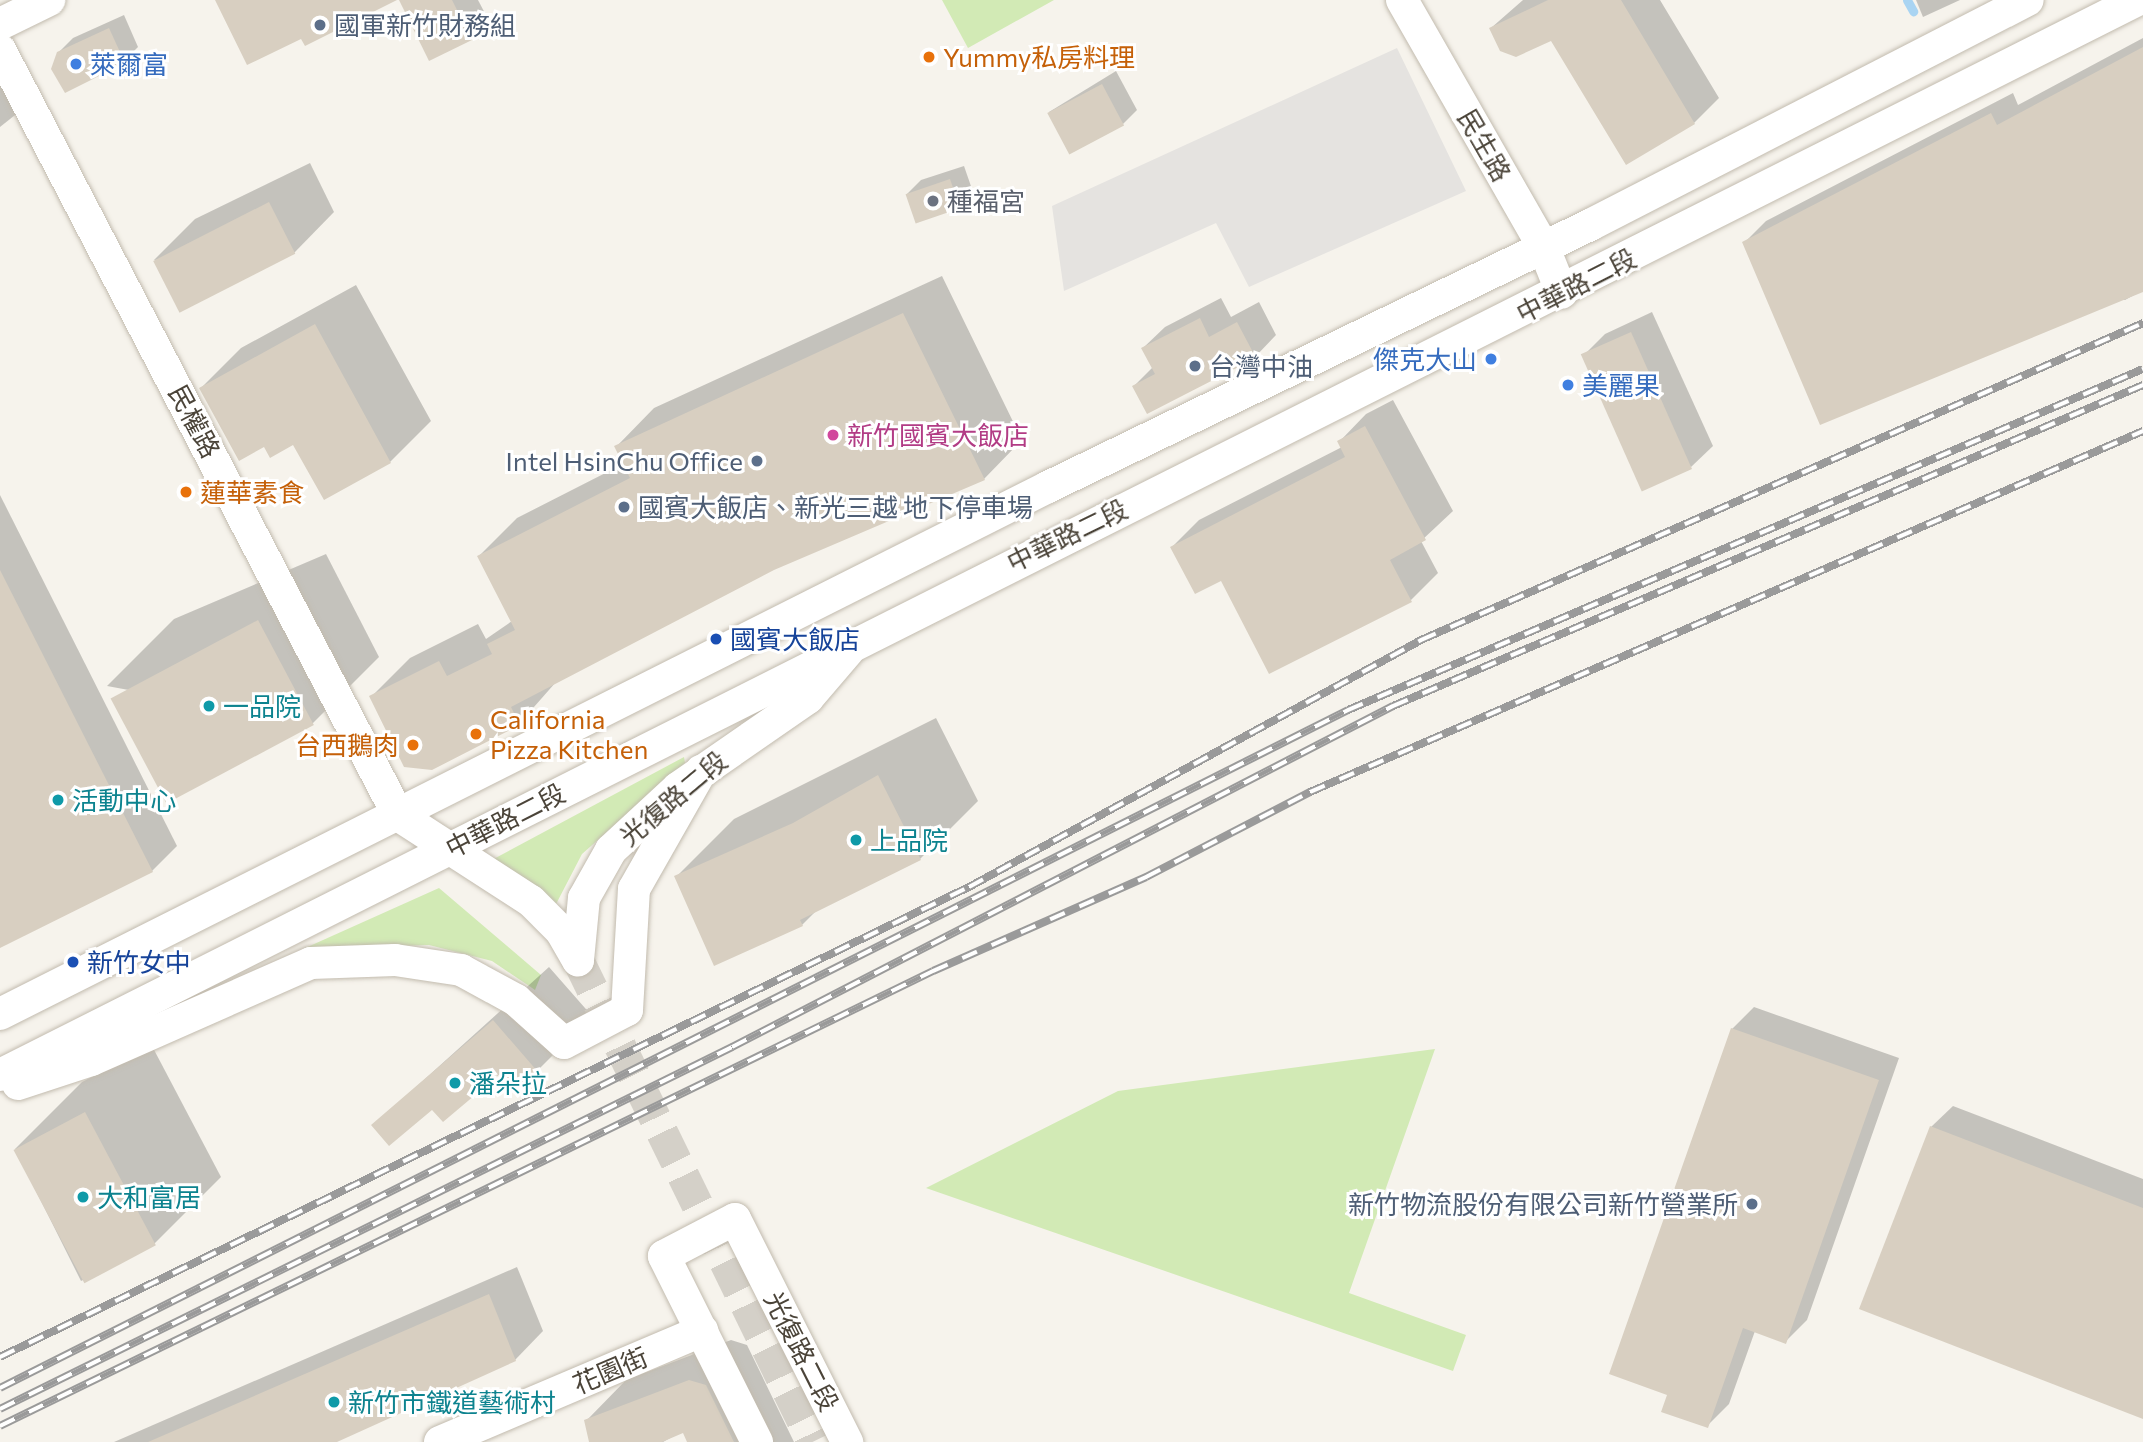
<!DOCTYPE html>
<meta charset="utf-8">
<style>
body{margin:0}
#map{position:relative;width:2143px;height:1442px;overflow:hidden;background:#f6f3ec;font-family:Commissioner,"Noto Sans TC",sans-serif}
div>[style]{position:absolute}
.green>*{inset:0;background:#d2eab5}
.parking>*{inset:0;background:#e5e3e0}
.shadow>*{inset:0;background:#0003}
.stream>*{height:9px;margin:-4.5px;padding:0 4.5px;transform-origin:4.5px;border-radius:4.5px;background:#a9d4f2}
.building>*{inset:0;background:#d8cfc1;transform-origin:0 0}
.minor-tunnel>*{height:32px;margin-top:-16px;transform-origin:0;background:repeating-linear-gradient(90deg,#d4d0c8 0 32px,transparent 0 48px)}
.roads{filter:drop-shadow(0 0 2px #c2bbae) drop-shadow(0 0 2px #c2bbae)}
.minor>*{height:32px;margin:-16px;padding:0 16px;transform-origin:16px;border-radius:16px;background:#fff}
.rail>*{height:8px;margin-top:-4px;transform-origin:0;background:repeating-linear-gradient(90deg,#fff 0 16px,#9a9a9a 0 32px);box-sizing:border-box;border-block:2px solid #9a9a9a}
.dots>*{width:19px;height:19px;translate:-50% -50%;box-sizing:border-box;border:4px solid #fff;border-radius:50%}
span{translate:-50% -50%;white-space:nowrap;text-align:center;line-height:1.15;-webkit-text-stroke:6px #fff;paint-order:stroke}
.service-label{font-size:26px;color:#4e5e75}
.left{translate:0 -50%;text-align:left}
.right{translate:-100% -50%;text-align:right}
.food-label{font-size:26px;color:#c56008}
.shop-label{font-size:26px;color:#366cbe}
.street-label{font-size:26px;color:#4b4439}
.worship-label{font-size:26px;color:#5b616d}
.hotel-label{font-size:26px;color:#b23c85}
.transit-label{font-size:26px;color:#164399}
.culture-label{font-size:26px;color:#0d838f}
</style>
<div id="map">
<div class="green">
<i style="clip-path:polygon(942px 0,1054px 0,968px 48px)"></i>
<i style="clip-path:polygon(684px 757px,685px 763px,582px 854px,554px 908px,488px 862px)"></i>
<i style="clip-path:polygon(439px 888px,541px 975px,535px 990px,492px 961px,429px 945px,303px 949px)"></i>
<i style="clip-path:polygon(1435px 1049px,1349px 1293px,1466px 1335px,1453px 1371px,926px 1188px,1118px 1091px)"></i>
</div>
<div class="parking">
<i style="clip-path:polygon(1397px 48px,1466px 191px,1249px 287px,1216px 223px,1064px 291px,1052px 206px)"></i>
</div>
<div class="shadow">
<i style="clip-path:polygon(401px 0,478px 0,489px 21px,471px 39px)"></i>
<i style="clip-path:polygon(1523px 0,1660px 0,1719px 98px,1694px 123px,1627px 163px,1552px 39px,1491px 28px)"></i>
<i style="clip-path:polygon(1916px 0,1960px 0,1923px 17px)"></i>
<i style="clip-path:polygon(124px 15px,138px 47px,124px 61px,58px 53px,73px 38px)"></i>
<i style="clip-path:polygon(2143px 38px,2143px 290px,2125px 300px,1744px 243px,1766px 221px,2013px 93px,2018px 105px)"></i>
<i style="clip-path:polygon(0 65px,34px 100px,0 127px)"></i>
<i style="clip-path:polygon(1116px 71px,1137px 110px,1123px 124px,1049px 112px)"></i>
<i style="clip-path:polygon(310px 163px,334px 212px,294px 253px,154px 260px,195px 219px)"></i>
<i style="clip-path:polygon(964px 166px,973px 192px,959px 206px,907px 194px,921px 180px)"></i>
<i style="clip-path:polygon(942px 276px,1022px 440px,984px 479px,773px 569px,556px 682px,519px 724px,371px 697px,410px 658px,478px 624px,486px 639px,512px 621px,479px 556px,517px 518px,625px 463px,616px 447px,654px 408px)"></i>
<i style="clip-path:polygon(356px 285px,431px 421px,390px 462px,324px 498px,293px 443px,265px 445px,201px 388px,241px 348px)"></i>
<i style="clip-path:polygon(1221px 298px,1231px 317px,1259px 302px,1276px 335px,1255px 357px,1134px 386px,1153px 367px,1143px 348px,1165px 327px)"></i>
<i style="clip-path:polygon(1652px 312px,1713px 446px,1691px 467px,1584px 355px,1605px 334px)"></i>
<i style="clip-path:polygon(1393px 400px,1453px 511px,1421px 541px,1438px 573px,1411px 600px,1222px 578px,1172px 547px,1199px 520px,1342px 447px,1339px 442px,1366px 414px)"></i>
<i style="clip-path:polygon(0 495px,177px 846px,152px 871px,0 946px)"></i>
<i style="clip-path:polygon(326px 554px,379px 657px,312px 724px,107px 686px,174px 619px)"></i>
<i style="clip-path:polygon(936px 718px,978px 801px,920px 859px,818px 909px,802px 925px,676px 877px,734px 819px)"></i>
<i style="clip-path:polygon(549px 967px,592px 1016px,537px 1071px,500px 1071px,432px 1107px,374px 1125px)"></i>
<i style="clip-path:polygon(1754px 1007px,1899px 1058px,1807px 1320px,1785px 1342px,1755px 1331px,1729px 1404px,1707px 1426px,1670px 1394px,1732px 1029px)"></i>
<i style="clip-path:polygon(152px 1046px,221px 1177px,154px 1244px,81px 1281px,15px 1149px,82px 1082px)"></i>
<i style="clip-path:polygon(1953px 1106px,2143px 1179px,2143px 1417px,1931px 1127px)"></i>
<i style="clip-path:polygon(517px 1267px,543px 1331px,515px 1360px,333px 1442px,114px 1442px)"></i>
<i style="clip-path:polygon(731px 1340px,747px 1345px,794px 1442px,689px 1442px,684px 1430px,663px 1442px,591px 1442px,586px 1421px,626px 1380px)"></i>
</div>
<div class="stream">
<i style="left:1907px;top:0;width:13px;rotate:61deg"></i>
</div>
<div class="building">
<i style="clip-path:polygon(215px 0,397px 0,305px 46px,301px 39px,247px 65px)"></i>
<i style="clip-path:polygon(399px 0,452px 0,472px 40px,429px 61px)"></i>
<i style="clip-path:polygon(1548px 0,1621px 0,1695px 124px,1626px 165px,1551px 41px,1516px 57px,1500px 51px,1489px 28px)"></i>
<i style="clip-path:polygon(109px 28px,125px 63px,65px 93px,51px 69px,57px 52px)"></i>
<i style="clip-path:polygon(2143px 47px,2143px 292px,1820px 425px,1742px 242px,1991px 113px,1997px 125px)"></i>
<i style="left:1102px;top:84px;width:47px;height:62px;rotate:62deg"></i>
<i style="left:950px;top:179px;width:31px;height:47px;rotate:71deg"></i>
<i style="left:269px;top:202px;width:58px;height:130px;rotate:63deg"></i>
<i style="clip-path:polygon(903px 313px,985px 480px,774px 570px,511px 707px,520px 725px,432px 770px,404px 767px,369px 696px,439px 661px,447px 676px,492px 654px,487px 644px,515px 630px,477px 556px,630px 478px,614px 446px)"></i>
<i style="clip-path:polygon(1200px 318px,1209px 337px,1237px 322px,1256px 358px,1147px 414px,1132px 386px,1155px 374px,1141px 348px)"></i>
<i style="clip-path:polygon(315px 324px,391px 463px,324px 500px,293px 445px,270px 458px,264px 447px,239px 461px,199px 388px)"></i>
<i style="left:1631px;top:332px;width:150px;height:55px;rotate:66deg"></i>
<i style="clip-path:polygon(1365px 426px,1426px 540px,1390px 560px,1412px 602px,1269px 674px,1221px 581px,1195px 594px,1170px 547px,1345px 457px,1337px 441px)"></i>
<i style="clip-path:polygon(0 570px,153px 872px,0 948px)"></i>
<i style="left:258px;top:620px;width:119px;height:167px;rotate:62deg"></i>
<i style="clip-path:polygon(878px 775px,921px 860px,800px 920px,803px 926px,714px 966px,674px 876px,793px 823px)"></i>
<i style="clip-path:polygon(493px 1020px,538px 1072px,515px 1091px,500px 1074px,443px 1122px,432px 1110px,389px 1146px,371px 1125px)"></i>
<i style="clip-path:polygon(1731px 1028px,1879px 1080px,1786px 1344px,1743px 1328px,1708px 1428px,1661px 1412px,1667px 1395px,1609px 1374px)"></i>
<i style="left:85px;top:1112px;width:151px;height:81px;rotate:62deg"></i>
<i style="clip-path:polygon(1930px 1126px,2143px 1208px,2143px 1419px,1859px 1309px)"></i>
<i style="clip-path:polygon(489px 1294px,516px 1361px,337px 1442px,148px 1442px)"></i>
<i style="clip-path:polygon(689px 1380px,706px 1385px,734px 1442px,687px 1442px,683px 1433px,662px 1442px,589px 1442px,584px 1420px)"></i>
</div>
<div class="minor-tunnel">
<i style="left:578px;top:960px;width:536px;rotate:64.01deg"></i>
</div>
<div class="roads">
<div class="minor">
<i style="left:1402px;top:0;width:286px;rotate:60.2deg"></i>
<i style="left:1544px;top:248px;width:48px;rotate:68.2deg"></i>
<i style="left:0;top:24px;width:55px;rotate:-26.1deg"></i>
<i style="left:0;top:50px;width:862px;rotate:62.51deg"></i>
<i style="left:398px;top:815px;width:158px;rotate:32.9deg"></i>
<i style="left:531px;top:901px;width:42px;rotate:45deg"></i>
<i style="left:561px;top:931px;width:34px;rotate:60deg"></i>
<i style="left:578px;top:960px;width:62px;rotate:-84.5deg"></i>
<i style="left:584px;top:898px;width:55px;rotate:-60.6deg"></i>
<i style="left:611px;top:850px;width:91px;rotate:-42.8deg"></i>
<i style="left:678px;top:788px;width:158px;rotate:-34.7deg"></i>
<i style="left:808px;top:698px;width:62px;rotate:-49.6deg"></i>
<i style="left:0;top:1014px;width:1173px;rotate:-26.7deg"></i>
<i style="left:1048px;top:487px;width:602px;rotate:-25.8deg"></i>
<i style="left:1590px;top:225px;width:492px;rotate:-27.2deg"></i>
<i style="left:0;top:1075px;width:2392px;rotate:-26.7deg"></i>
<i style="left:18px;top:1084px;width:77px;rotate:-18.2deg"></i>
<i style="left:91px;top:1060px;width:240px;rotate:-23.8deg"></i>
<i style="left:311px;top:963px;width:84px;rotate:-2deg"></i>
<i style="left:395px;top:960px;width:67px;rotate:8.6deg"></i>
<i style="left:461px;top:970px;width:63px;rotate:28.6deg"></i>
<i style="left:516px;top:1000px;width:64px;rotate:41.9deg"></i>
<i style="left:564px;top:1043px;width:71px;rotate:-27.6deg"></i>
<i style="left:627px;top:1010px;width:121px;rotate:-86.7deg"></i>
<i style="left:634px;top:889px;width:136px;rotate:-60.4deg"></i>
<i style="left:440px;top:1442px;width:285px;rotate:-23deg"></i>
<i style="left:757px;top:1442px;width:208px;rotate:-116.6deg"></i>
<i style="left:664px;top:1256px;width:80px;rotate:-27.5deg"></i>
<i style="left:735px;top:1219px;width:250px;rotate:63.3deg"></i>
</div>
</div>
<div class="rail">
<i style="left:0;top:1357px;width:1077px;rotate:-25.88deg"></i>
<i style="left:969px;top:887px;width:515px;rotate:-28.65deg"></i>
<i style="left:1421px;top:640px;width:789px;rotate:-23.7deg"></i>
<i style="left:0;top:1388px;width:1509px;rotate:-26.7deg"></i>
<i style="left:1348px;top:710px;width:865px;rotate:-23.22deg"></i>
<i style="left:0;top:1409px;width:817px;rotate:-26.31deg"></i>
<i style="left:732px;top:1047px;width:744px;rotate:-27.29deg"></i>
<i style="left:1393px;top:706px;width:816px;rotate:-23.17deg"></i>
<i style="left:0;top:1426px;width:1038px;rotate:-26deg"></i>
<i style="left:933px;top:971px;width:233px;rotate:-23.8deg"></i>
<i style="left:1146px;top:877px;width:185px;rotate:-27.4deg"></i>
<i style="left:1310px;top:792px;width:908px;rotate:-23.43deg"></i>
</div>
<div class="dots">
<i style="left:320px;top:25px;background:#5c6f8a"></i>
<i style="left:929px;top:57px;background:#e8710a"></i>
<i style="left:76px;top:64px;background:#3f7fe0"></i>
<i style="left:933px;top:201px;background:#6b7280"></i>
<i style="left:1491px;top:359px;background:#3f7fe0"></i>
<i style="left:1195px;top:366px;background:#5c6f8a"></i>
<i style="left:1568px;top:385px;background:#3f7fe0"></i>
<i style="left:833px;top:435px;background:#d1479c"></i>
<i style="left:757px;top:461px;background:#5c6f8a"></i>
<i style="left:186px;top:492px;background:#e8710a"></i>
<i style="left:624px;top:507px;background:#5c6f8a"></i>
<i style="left:716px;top:639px;background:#1a4fb4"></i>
<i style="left:209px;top:706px;background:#0f9aa8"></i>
<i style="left:476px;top:734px;background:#e8710a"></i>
<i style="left:413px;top:745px;background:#e8710a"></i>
<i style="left:58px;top:800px;background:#0f9aa8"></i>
<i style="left:856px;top:840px;background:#0f9aa8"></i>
<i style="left:73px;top:962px;background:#1a4fb4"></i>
<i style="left:455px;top:1083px;background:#0f9aa8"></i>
<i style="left:83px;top:1197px;background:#0f9aa8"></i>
<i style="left:1752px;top:1204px;background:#5c6f8a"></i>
<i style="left:334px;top:1402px;background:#0f9aa8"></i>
</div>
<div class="service-label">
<span class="left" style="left:334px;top:25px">國軍新竹財務組</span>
<span class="left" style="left:1209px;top:366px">台灣中油</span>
<span class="right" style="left:743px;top:461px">Intel HsinChu Office</span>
<span class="left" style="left:638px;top:507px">國賓大飯店、新光三越 地下停車場</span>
<span class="right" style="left:1738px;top:1204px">新竹物流股份有限公司新竹營業所</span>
</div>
<div class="food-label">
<span class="left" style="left:943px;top:57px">Yummy私房料理</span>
<span class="left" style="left:200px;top:492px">蓮華素食</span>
<span class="left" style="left:490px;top:734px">California<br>Pizza Kitchen</span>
<span class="right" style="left:399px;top:745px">台西鵝肉</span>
</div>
<div class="shop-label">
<span class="left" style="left:90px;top:64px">萊爾富</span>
<span class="right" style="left:1477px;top:359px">傑克大山</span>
<span class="left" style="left:1582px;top:385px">美麗果</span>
</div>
<div class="street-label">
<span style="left:1485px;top:145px;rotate:60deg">民生路</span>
<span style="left:1576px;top:285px;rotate:-27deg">中華路二段</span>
<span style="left:195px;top:421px;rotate:62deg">民權路</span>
<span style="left:1067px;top:535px;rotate:-26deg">中華路二段</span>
<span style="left:673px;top:798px;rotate:-40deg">光復路二段</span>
<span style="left:505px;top:820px;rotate:-27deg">中華路二段</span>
<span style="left:802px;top:1351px;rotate:63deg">光復路二段</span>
<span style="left:610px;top:1370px;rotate:-23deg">花園街</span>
</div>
<div class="worship-label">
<span class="left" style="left:947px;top:201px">種福宮</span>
</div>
<div class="hotel-label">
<span class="left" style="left:847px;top:435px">新竹國賓大飯店</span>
</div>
<div class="transit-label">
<span class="left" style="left:730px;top:639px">國賓大飯店</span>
<span class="left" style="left:87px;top:962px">新竹女中</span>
</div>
<div class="culture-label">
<span class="left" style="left:223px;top:706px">一品院</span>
<span class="left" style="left:72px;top:800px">活動中心</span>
<span class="left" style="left:870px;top:840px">上品院</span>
<span class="left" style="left:469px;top:1083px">潘朵拉</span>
<span class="left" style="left:97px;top:1197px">大和富居</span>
<span class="left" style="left:348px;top:1402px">新竹市鐵道藝術村</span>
</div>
</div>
